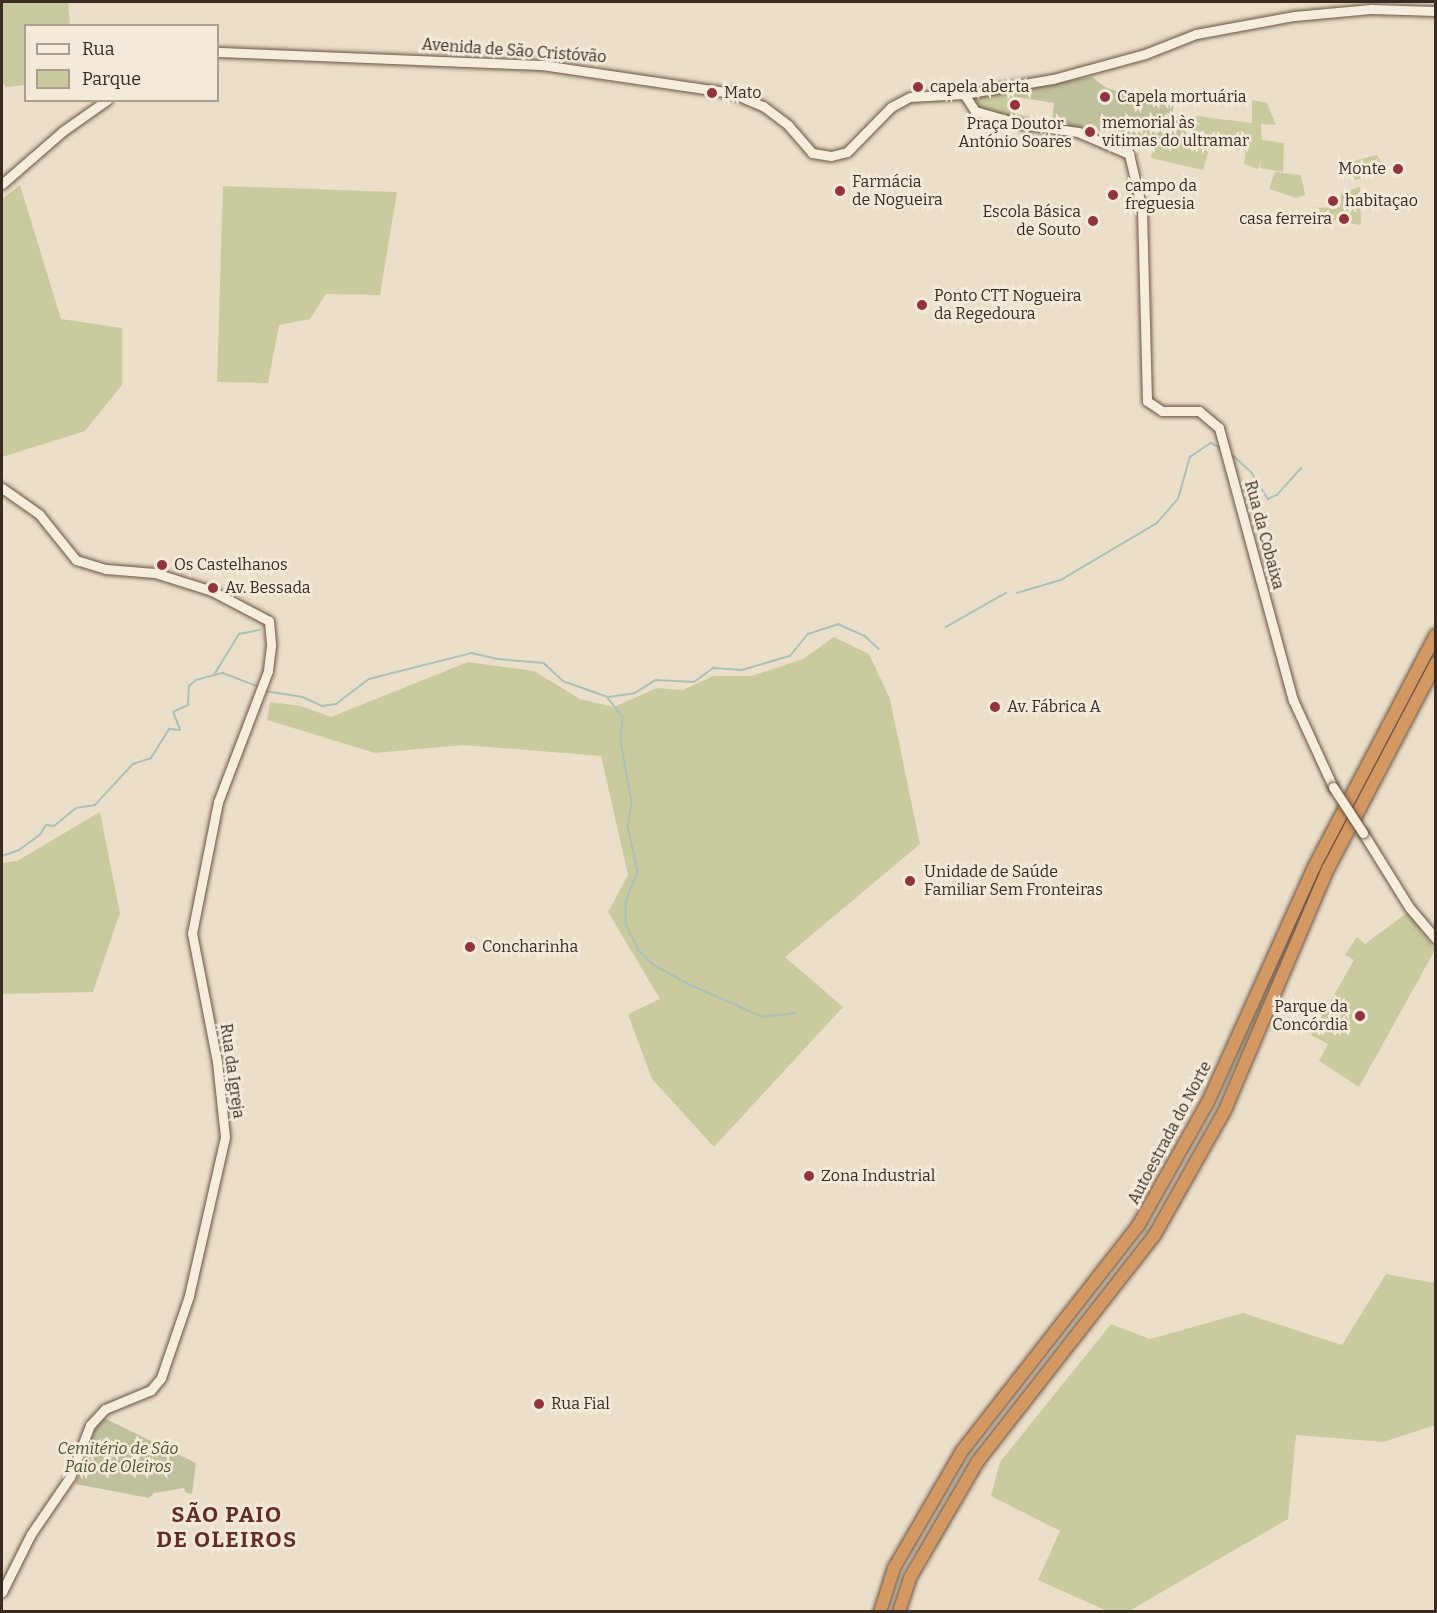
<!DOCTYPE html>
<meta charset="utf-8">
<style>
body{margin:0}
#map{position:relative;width:1437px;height:1613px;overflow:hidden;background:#ecdfca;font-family:Bitter,serif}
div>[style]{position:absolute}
.green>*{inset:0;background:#c9ca9e}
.cemetery>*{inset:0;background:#bfc09c}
.stream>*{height:1.5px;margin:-0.75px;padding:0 0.75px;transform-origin:0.75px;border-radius:0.75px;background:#aac1b8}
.roads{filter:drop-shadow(0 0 2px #6a5342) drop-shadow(0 0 2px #6a5342)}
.secondary>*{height:9px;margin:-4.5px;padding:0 4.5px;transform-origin:4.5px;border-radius:4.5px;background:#f7eddd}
.motorway>*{height:12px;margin:-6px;padding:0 6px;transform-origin:6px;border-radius:6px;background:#d49862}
.bridges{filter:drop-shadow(0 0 2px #6a5342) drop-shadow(0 0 2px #6a5342)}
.secondary-bridge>*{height:9px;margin:-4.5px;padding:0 4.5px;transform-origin:4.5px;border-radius:4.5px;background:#f7eddd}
.dots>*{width:16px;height:16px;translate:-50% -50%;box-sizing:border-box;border:3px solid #f4ead9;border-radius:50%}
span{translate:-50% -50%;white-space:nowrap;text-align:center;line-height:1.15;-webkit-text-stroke:5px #f4ead9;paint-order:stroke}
.street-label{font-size:16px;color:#392b22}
.poi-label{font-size:16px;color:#392b22}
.left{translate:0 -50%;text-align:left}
.right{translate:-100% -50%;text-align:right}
.park-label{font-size:16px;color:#4d542a;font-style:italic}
.district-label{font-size:22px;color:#632c24;font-weight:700;letter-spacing:1.5px}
.frame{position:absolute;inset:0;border:3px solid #392b22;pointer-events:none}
.legend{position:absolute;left:24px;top:24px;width:195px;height:78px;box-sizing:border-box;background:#f4ead9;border:2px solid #a99e90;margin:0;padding:8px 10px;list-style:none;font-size:18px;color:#392b22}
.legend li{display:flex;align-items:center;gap:12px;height:30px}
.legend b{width:30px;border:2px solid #a99e90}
</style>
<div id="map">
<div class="green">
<i style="clip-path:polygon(2px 2px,68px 2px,70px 25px,26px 26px,25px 85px,6px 87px,2px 82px)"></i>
<i style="clip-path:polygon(1018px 89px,1014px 118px,980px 110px,975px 103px,977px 96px)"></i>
<i style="clip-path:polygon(1252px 100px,1267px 103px,1276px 125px,1261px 124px,1262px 140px,1284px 143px,1283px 172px,1260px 168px,1261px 161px,1258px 169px,1244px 164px,1246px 151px,1206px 144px,1210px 146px,1203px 170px,1151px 158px,1156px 140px,1188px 146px,1196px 116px,1252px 123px)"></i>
<i style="clip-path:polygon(1377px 155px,1386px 171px,1355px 180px,1350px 162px)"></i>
<i style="clip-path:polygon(1275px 172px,1301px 175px,1305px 195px,1296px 198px,1269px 189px)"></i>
<i style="clip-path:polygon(20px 185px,61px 319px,122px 328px,122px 385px,85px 431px,2px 457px,2px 199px)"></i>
<i style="clip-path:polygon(223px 186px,397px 192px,380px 295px,326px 294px,310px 319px,279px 325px,268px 383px,217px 382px)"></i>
<i style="clip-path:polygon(1360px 187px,1361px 225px,1322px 218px,1319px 208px,1308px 208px,1340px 207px,1341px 193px)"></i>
<i style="clip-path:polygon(834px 637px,869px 654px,890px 699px,920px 844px,785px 957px,843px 1007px,714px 1147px,652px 1079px,628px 1014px,660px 999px,608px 912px,628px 875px,601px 756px,463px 745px,375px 753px,267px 720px,270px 702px,301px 706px,331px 717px,468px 662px,534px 671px,580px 699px,614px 707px,657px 688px,683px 690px,713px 676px,751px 676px,803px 659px)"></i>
<i style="clip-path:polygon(100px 812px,120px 913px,93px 992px,3px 994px,2px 1001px,2px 863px,17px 861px)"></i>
<i style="clip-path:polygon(1408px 912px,1435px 950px,1359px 1087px,1319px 1061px,1328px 1044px,1311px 1035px,1354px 960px,1345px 955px,1357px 937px,1365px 944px)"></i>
<i style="clip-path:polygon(1386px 1274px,1435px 1283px,1435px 1425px,1383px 1442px,1296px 1435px,1288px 1519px,1129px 1611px,1107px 1611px,1038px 1580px,1060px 1531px,991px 1496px,1000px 1462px,1111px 1324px,1150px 1339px,1243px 1313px,1342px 1345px)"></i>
</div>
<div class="cemetery">
<i style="clip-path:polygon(1092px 77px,1105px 87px,1132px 97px,1174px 102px,1172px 117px,1196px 120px,1188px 146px,1052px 124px,1054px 103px,1017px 97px,1018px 89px)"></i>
<i style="clip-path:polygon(102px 1417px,196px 1463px,192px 1494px,186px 1493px,184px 1488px,154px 1493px,149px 1498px,76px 1484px,85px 1447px)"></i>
</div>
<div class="stream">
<i style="left:1234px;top:456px;width:25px;rotate:43deg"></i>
<i style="left:1252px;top:473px;width:31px;rotate:58deg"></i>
<i style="left:1268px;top:499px;width:10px;rotate:-24deg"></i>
<i style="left:1277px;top:495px;width:36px;rotate:-48deg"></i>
<i style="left:1017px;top:593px;width:46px;rotate:-16.5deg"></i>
<i style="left:1061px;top:580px;width:112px;rotate:-30.7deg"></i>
<i style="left:1157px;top:523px;width:32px;rotate:-49deg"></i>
<i style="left:1178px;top:499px;width:44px;rotate:-74.1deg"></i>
<i style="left:1190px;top:457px;width:25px;rotate:-34deg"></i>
<i style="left:1211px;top:443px;width:11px;rotate:27deg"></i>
<i style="left:946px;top:627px;width:69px;rotate:-29.5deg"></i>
<i style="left:214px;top:675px;width:48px;rotate:-58.6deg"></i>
<i style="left:239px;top:634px;width:21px;rotate:-11deg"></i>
<i style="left:265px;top:691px;width:38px;rotate:9deg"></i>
<i style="left:303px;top:697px;width:21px;rotate:25deg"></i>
<i style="left:322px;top:706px;width:14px;rotate:-8deg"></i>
<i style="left:336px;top:704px;width:41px;rotate:-37.1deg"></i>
<i style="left:369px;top:679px;width:106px;rotate:-14.2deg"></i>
<i style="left:472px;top:653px;width:27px;rotate:13deg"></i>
<i style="left:498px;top:659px;width:46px;rotate:5deg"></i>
<i style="left:544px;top:663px;width:26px;rotate:43deg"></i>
<i style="left:563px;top:681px;width:48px;rotate:19.6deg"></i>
<i style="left:608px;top:697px;width:27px;rotate:-8deg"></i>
<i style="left:635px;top:693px;width:25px;rotate:-32deg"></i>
<i style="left:656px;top:680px;width:38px;rotate:3deg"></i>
<i style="left:694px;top:682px;width:24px;rotate:-36deg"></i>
<i style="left:713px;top:668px;width:29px;rotate:4deg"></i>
<i style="left:742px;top:670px;width:50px;rotate:-16.3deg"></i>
<i style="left:790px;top:656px;width:28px;rotate:-51deg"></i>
<i style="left:808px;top:634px;width:32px;rotate:-18deg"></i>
<i style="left:838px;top:624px;width:30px;rotate:24deg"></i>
<i style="left:865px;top:636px;width:19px;rotate:43deg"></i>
<i style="left:608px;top:698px;width:24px;rotate:52deg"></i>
<i style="left:623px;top:717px;width:24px;rotate:95deg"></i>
<i style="left:621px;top:741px;width:62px;rotate:79.8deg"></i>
<i style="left:632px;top:802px;width:24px;rotate:99deg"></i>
<i style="left:628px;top:826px;width:47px;rotate:77.7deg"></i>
<i style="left:638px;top:872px;width:32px;rotate:112deg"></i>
<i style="left:626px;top:902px;width:22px;rotate:90deg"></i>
<i style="left:626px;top:924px;width:30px;rotate:63deg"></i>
<i style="left:640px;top:951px;width:20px;rotate:45deg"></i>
<i style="left:654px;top:965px;width:37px;rotate:29deg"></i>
<i style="left:686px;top:983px;width:84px;rotate:23.8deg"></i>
<i style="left:763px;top:1017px;width:32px;rotate:-7deg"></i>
<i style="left:2px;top:856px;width:18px;rotate:-19deg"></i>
<i style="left:19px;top:850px;width:26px;rotate:-36deg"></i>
<i style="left:40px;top:835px;width:12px;rotate:-59deg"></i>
<i style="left:46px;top:825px;width:8px;rotate:7deg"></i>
<i style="left:54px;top:826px;width:28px;rotate:-39deg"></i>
<i style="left:76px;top:808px;width:19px;rotate:-9deg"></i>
<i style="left:95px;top:805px;width:56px;rotate:-47.2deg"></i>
<i style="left:133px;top:764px;width:19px;rotate:-18deg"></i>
<i style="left:151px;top:758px;width:34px;rotate:-58deg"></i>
<i style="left:169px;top:729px;width:11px;rotate:5deg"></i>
<i style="left:180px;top:730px;width:19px;rotate:-111deg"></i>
<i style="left:173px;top:712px;width:17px;rotate:-25deg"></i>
<i style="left:188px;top:705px;width:19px;rotate:-87deg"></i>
<i style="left:189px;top:686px;width:9px;rotate:-41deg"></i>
<i style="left:196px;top:680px;width:28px;rotate:-15deg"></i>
<i style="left:223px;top:673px;width:36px;rotate:21deg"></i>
</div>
<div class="roads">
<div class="secondary">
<i style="left:218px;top:52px;width:324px;rotate:2.3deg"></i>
<i style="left:542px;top:65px;width:192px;rotate:8.4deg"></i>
<i style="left:732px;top:93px;width:34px;rotate:23deg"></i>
<i style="left:763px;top:106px;width:31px;rotate:37deg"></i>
<i style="left:788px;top:125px;width:37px;rotate:49deg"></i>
<i style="left:812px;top:153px;width:19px;rotate:9deg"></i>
<i style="left:831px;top:156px;width:16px;rotate:-14deg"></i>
<i style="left:847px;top:152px;width:63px;rotate:-45.6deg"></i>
<i style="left:891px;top:107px;width:21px;rotate:-28deg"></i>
<i style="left:910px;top:97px;width:54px;rotate:-3.2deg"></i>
<i style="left:964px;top:94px;width:90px;rotate:-9.6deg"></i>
<i style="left:1053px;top:79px;width:95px;rotate:-15.2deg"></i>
<i style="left:1145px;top:54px;width:55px;rotate:-21.4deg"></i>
<i style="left:1196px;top:34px;width:100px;rotate:-10.4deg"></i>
<i style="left:1294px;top:16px;width:77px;rotate:-5.2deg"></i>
<i style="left:1371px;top:9px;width:65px;rotate:1.8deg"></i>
<i style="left:964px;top:94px;width:20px;rotate:57deg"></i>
<i style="left:975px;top:111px;width:48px;rotate:15.8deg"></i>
<i style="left:1021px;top:124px;width:58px;rotate:8deg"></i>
<i style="left:1078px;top:132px;width:56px;rotate:23.3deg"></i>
<i style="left:1129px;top:154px;width:57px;rotate:76.9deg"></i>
<i style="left:1142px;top:210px;width:191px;rotate:88.5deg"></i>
<i style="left:1147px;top:401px;width:18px;rotate:34deg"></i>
<i style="left:1162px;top:411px;width:37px"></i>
<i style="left:1199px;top:411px;width:26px;rotate:40deg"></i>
<i style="left:1219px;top:428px;width:282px;rotate:74.8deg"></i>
<i style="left:1293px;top:700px;width:96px;rotate:65.3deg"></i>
<i style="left:2px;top:184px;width:81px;rotate:-41deg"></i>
<i style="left:63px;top:131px;width:54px;rotate:-35.2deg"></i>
<i style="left:2px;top:488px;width:45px;rotate:35.1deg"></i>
<i style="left:39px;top:514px;width:59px;rotate:51.2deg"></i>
<i style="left:76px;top:560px;width:31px;rotate:17deg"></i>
<i style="left:106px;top:569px;width:49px;rotate:4.7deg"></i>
<i style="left:155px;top:573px;width:60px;rotate:17.5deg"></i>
<i style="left:212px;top:591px;width:64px;rotate:27.8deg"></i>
<i style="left:269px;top:621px;width:25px;rotate:85deg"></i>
<i style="left:271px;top:646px;width:25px;rotate:97deg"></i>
<i style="left:268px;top:671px;width:140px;rotate:110.9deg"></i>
<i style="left:218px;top:802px;width:134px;rotate:101.2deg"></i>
<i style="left:192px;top:933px;width:131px;rotate:79deg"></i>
<i style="left:217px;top:1062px;width:75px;rotate:83.9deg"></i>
<i style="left:225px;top:1137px;width:163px;rotate:102.8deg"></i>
<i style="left:189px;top:1296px;width:87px;rotate:108.9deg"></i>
<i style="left:161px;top:1378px;width:16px;rotate:130deg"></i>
<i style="left:151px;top:1390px;width:50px;rotate:157.6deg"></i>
<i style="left:105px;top:1409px;width:22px;rotate:133deg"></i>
<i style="left:90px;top:1425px;width:56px;rotate:111deg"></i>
<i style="left:70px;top:1477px;width:69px;rotate:124.4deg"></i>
<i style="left:31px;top:1534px;width:65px;rotate:116.6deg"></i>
<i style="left:1363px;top:833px;width:87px;rotate:58.1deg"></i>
<i style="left:1409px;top:907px;width:42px;rotate:49.8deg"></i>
</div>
<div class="motorway">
<i style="left:880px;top:1612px;width:46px;rotate:-72.3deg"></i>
<i style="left:894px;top:1568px;width:135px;rotate:-59.8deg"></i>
<i style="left:962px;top:1451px;width:286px;rotate:-52deg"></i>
<i style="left:1138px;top:1226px;width:142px;rotate:-60.6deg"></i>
<i style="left:1208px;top:1102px;width:260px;rotate:-65.7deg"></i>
<i style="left:1315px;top:865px;width:260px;rotate:-62.3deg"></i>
<i style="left:899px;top:1612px;width:38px;rotate:-72deg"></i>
<i style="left:911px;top:1576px;width:133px;rotate:-59.8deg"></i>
<i style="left:978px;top:1461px;width:286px;rotate:-52deg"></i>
<i style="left:1154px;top:1236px;width:145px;rotate:-60.6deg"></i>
<i style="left:1225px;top:1110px;width:262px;rotate:-66.9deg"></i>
<i style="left:1328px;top:869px;width:233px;rotate:-62.3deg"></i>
</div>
</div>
<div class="bridges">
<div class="secondary-bridge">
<i style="left:1333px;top:787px;width:55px;rotate:56.9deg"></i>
</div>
</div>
<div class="dots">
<i style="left:918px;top:87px;background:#92343d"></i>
<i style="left:712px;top:93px;background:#92343d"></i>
<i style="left:1105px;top:97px;background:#92343d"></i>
<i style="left:1015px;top:105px;background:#92343d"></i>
<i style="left:1090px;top:132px;background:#92343d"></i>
<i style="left:1398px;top:169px;background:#92343d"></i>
<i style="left:840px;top:191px;background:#92343d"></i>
<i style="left:1113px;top:195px;background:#92343d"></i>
<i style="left:1333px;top:201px;background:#92343d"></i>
<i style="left:1344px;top:219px;background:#92343d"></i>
<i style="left:1093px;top:221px;background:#92343d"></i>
<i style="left:922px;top:305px;background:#92343d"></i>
<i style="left:162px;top:565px;background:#92343d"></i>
<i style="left:213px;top:588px;background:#92343d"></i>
<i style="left:995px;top:707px;background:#92343d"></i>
<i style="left:910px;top:881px;background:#92343d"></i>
<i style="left:470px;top:947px;background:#92343d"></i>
<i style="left:1360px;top:1016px;background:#92343d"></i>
<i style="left:809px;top:1176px;background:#92343d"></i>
<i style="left:539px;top:1404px;background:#92343d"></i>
</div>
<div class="street-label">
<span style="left:514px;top:51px;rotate:4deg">Avenida de São Cristóvão</span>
<span style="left:1264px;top:535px;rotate:75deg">Rua da Cobaixa</span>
<span style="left:232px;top:1071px;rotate:82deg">Rua da Igreja</span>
<span style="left:1170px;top:1133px;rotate:-62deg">Autoestrada do Norte</span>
</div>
<div class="poi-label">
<span class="left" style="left:930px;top:87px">capela aberta</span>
<span class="left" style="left:724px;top:93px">Mato</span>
<span class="left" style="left:1117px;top:97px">Capela mortuária</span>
<span class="left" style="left:1102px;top:132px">memorial às<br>vitimas do ultramar</span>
<span style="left:1015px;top:133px">Praça Doutor<br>António Soares</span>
<span class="right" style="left:1386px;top:169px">Monte</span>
<span class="left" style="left:852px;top:191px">Farmácia<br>de Nogueira</span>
<span class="left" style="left:1125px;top:195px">campo da<br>freguesia</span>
<span class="left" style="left:1345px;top:201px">habitaçao</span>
<span class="right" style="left:1081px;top:221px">Escola Básica<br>de Souto</span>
<span class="right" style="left:1332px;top:219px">casa ferreira</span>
<span class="left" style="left:934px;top:305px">Ponto CTT Nogueira<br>da Regedoura</span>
<span class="left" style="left:174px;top:565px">Os Castelhanos</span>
<span class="left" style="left:225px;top:588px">Av. Bessada</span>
<span class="left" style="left:1007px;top:707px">Av. Fábrica A</span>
<span class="left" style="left:924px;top:881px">Unidade de Saúde<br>Familiar Sem Fronteiras</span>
<span class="left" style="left:482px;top:947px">Concharinha</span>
<span class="right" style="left:1348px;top:1016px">Parque da<br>Concórdia</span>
<span class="left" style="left:821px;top:1176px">Zona Industrial</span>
<span class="left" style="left:551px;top:1404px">Rua Fial</span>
</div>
<div class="park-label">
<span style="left:118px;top:1458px">Cemitério de São<br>Paio de Oleiros</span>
</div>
<div class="district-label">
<span style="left:227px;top:1527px">SÃO PAIO<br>DE OLEIROS</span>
</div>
<div class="frame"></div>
<ul class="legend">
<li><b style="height:8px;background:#f7eddd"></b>Rua</li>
<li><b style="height:16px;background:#c9ca9e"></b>Parque</li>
</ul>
</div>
